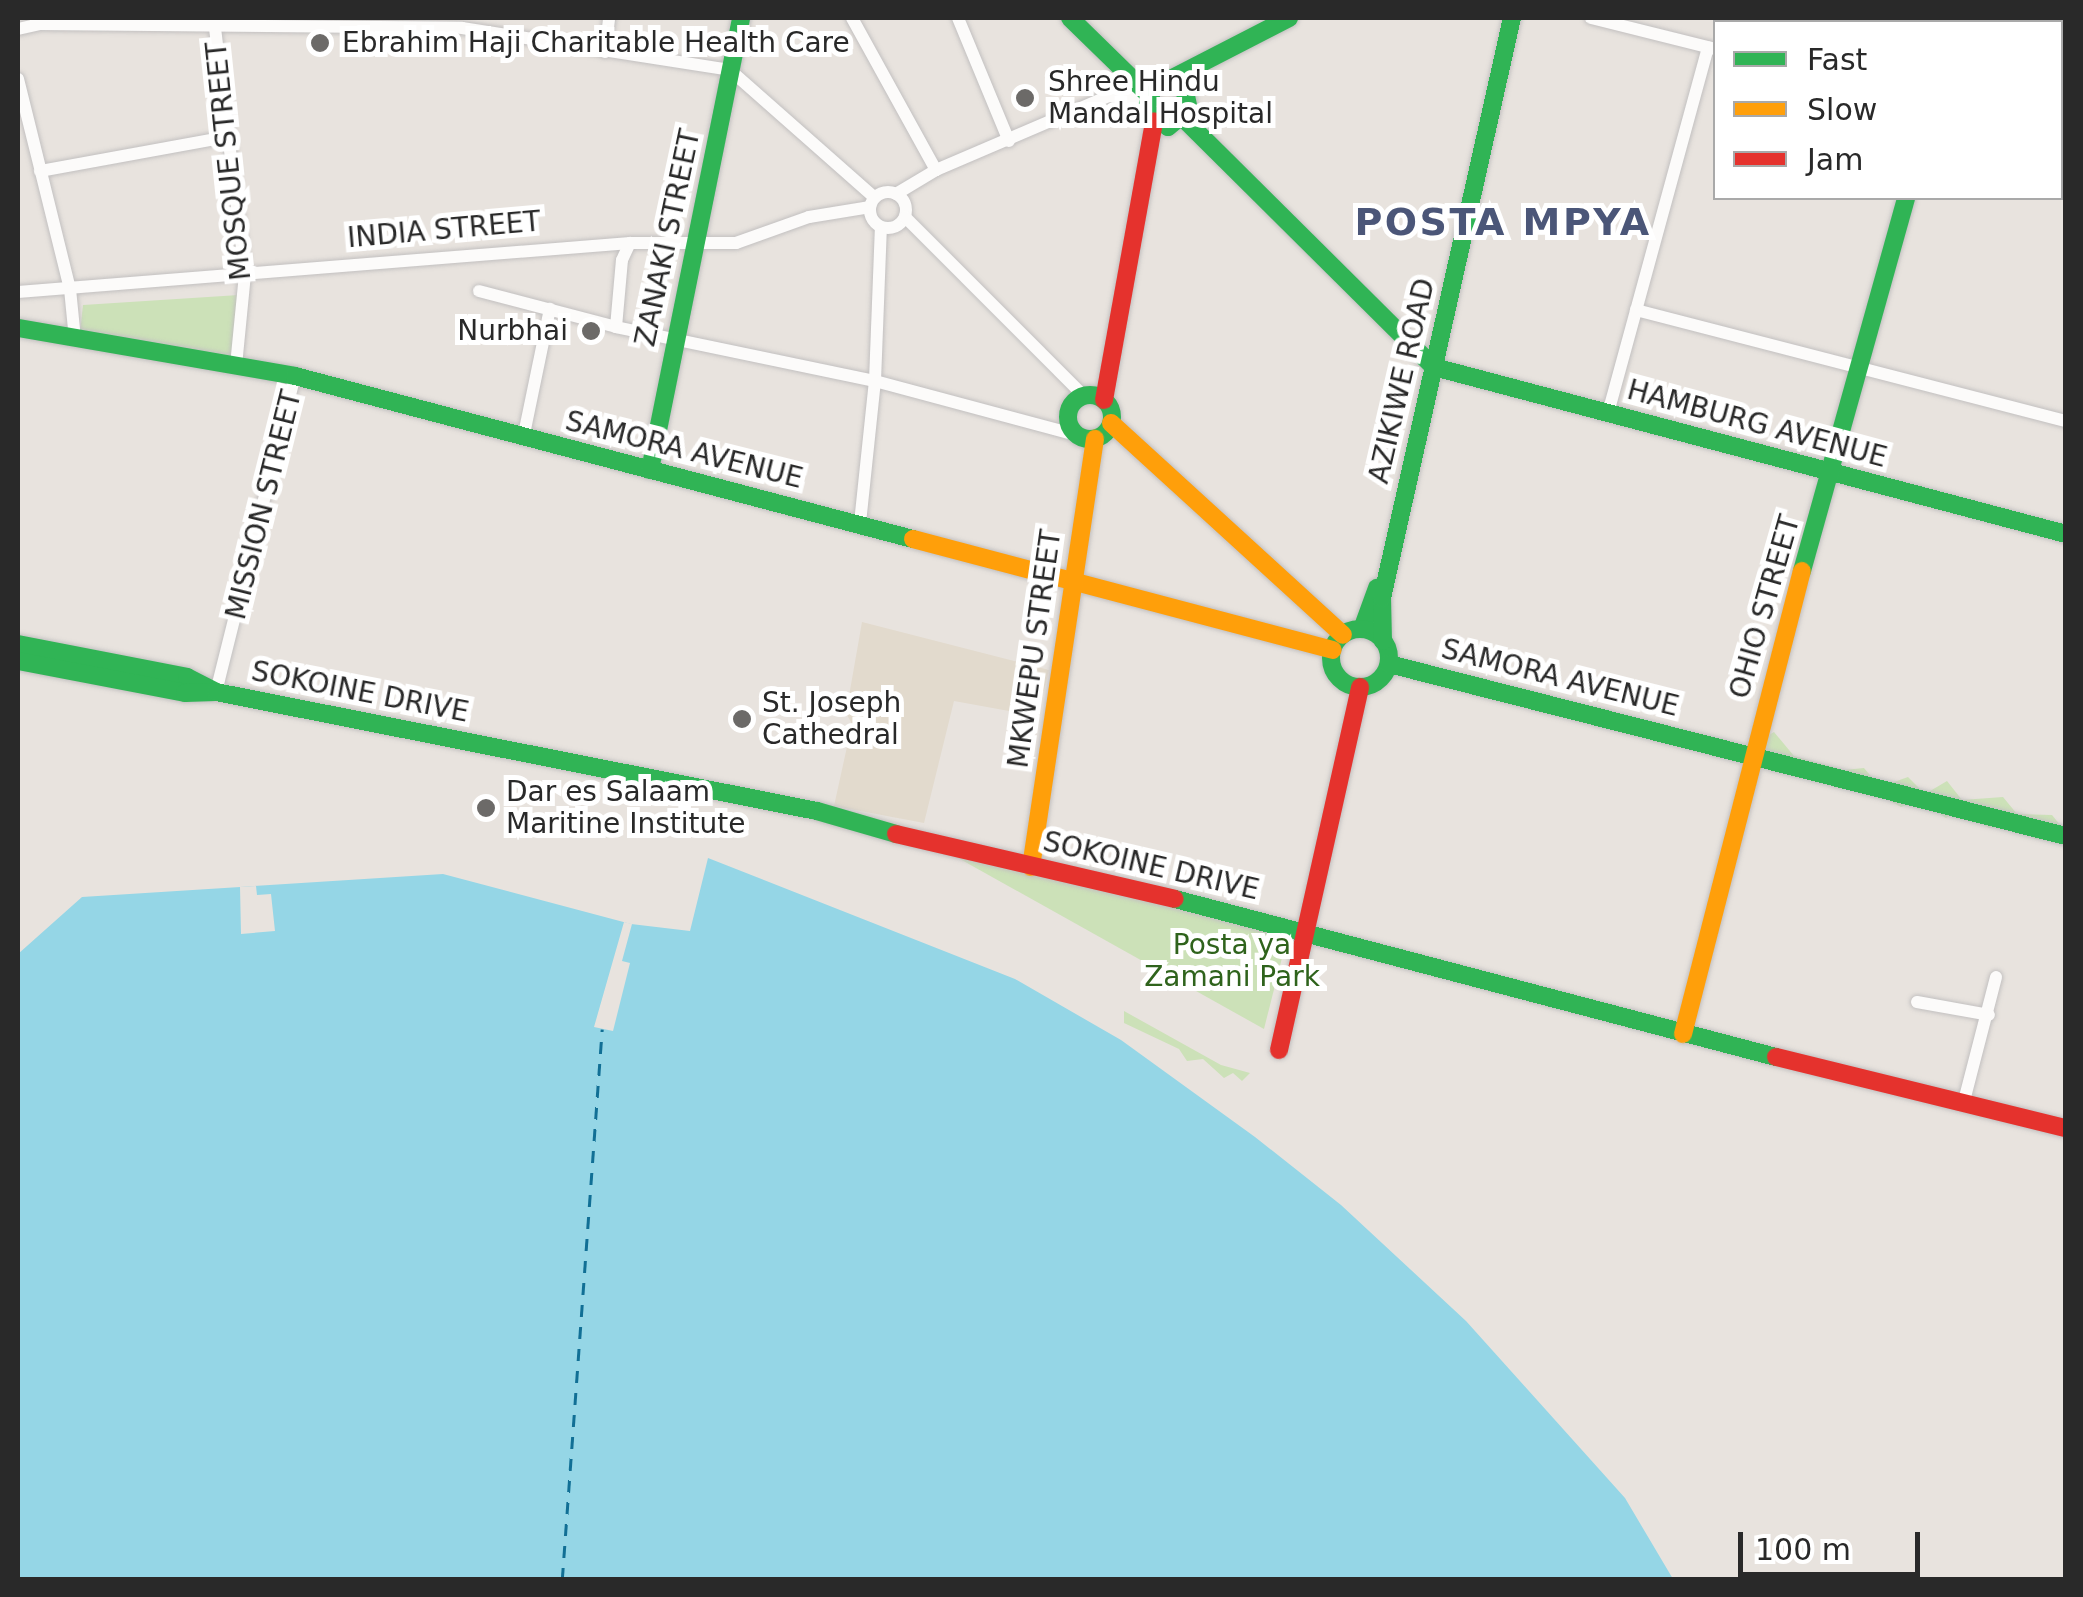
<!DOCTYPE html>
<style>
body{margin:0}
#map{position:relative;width:2083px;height:1597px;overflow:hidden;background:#e8e3de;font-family:"DejaVu Sans",sans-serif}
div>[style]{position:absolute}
.education>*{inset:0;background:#e2dacd}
.green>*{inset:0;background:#cce1b8}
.water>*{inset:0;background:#95d6e6}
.pier>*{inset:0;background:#e8e3de}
.ferry>*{height:2.5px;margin-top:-1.25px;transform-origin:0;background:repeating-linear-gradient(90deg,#116f95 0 12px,transparent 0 22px)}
.roads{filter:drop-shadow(0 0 2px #c2c0c0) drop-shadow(0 0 2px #c2c0c0)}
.street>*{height:12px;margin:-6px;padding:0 6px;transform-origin:6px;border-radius:6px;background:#fcfbfa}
.street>.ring{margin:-6px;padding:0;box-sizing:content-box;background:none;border:12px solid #fcfbfa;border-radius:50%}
.fast>*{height:18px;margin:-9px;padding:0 9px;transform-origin:9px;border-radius:9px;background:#30b455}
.fast>.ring{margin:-9px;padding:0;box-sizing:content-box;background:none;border:18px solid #30b455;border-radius:50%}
.slow>*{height:18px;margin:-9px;padding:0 9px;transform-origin:9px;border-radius:9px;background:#ff9f0a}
.jam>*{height:18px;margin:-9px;padding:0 9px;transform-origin:9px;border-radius:9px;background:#e5322d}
.dots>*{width:28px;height:28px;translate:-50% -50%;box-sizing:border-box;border:5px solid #fff;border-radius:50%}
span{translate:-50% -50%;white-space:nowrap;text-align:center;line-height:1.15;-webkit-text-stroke:10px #fff;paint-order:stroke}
.poi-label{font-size:28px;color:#292929}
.left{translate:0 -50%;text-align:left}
.right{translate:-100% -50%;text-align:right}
.street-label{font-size:28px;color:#292929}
.park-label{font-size:28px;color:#2f631c}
.district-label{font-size:38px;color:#4b5678;font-weight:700;letter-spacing:2.5px}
.frame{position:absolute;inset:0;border:20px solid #292929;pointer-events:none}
.legend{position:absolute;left:1713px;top:20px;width:350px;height:180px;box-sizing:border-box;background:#fff;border:2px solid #a9a9a9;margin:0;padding:12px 18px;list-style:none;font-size:30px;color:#292929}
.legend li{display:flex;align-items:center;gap:20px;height:50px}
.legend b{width:50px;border:2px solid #a9a9a9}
.scale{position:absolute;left:1738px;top:1532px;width:182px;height:45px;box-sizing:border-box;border:5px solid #292929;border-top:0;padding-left:12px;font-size:30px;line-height:35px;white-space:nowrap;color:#292929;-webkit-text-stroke:8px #fff;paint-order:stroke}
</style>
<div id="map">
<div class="education">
<i style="clip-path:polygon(862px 622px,1049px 670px,1044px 691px,1017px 679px,1009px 711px,954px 701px,924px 823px,834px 806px,852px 724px,846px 713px)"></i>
</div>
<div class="green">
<i style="clip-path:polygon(239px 295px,233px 358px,80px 333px,83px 305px)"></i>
<i style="clip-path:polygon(1774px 732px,1794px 756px,1844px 770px,1864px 768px,1880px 787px,1908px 777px,1925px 794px,1947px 781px,1962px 800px,2003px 797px,2017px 814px,2052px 815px,2065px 831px,2065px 843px,2035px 839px,2012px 823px,1989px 828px,1960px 810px,1946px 818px,1919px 801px,1901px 807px,1874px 792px,1857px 792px,1840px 777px,1760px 765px,1757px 742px)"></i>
<i style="clip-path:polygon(951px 854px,1289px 930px,1264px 1029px)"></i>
<i style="clip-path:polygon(1124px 1011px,1221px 1065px,1250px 1073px,1242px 1081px,1233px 1073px,1224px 1078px,1203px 1059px,1187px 1061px,1179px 1049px,1124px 1023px)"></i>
</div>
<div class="water">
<i style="clip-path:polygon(708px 858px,1015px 979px,1121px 1040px,1255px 1137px,1341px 1205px,1466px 1321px,1625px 1498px,1673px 1579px,18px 1579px,18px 954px,82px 897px,443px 874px,631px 924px,690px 931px)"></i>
</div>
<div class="pier">
<i style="clip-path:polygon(256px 886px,257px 895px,271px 894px,275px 931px,241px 934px,240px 887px)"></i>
<i style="clip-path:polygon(624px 922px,632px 924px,622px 961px,630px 963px,613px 1031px,594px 1027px)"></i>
</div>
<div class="ferry">
<i style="left:562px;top:1580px;width:552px;rotate:-85.85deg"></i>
</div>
<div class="roads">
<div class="street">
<i style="left:852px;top:18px;width:174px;rotate:61.1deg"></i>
<i style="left:958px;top:18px;width:133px;rotate:67.5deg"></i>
<i style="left:1591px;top:18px;width:128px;rotate:14deg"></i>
<i style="left:214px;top:20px;width:256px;rotate:83deg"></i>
<i style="left:245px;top:274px;width:91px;rotate:95.6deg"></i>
<i style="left:18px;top:29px;width:23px;rotate:-13deg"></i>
<i style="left:40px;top:24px;width:422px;rotate:0.5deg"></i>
<i style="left:462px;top:28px;width:271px;rotate:8.9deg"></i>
<i style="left:730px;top:70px;width:193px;rotate:41.4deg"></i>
<i style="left:605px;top:52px;width:34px;rotate:-83deg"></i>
<i style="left:18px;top:79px;width:216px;rotate:76.1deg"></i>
<i style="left:70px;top:289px;width:50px;rotate:84.3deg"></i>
<i style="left:2060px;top:138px;width:6px;rotate:18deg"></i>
<i style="left:40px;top:171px;width:190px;rotate:-10.3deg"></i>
<i class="ring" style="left:870px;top:192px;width:24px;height:24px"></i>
<i style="left:896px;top:194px;width:47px;rotate:-31deg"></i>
<i style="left:936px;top:170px;width:188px;rotate:-23.2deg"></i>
<i style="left:1109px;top:96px;width:37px;rotate:5deg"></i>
<i style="left:905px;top:217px;width:253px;rotate:45deg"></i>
<i style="left:479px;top:291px;width:142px;rotate:14.7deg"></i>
<i style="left:616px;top:327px;width:265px;rotate:11.8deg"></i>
<i style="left:875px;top:381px;width:209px;rotate:15deg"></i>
<i style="left:18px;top:292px;width:614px;rotate:-4.58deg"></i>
<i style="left:630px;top:243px;width:106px"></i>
<i style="left:736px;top:243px;width:77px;rotate:-19.6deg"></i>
<i style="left:809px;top:217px;width:62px;rotate:-9.3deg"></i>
<i style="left:1636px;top:310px;width:444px;rotate:14.5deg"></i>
<i style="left:616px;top:327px;width:67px;rotate:-84.9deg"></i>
<i style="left:622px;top:260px;width:19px;rotate:-65deg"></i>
<i style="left:1608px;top:413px;width:379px;rotate:-74.7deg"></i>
<i style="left:523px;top:439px;width:133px;rotate:-78.3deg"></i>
<i style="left:860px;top:523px;width:143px;rotate:-84deg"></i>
<i style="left:875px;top:381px;width:154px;rotate:-87.8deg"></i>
<i style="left:216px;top:692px;width:326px;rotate:-76deg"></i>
<i style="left:1917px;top:1002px;width:73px;rotate:10.2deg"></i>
<i style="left:1964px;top:1101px;width:128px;rotate:-75.5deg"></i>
</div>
<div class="fast">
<i style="left:1070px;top:18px;width:109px;rotate:44.3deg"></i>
<i style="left:1952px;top:22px;width:4px;rotate:-76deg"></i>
<i style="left:1170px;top:82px;width:17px;rotate:31deg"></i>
<i style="left:1185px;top:91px;width:19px;rotate:78deg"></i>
<i style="left:1189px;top:110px;width:27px;rotate:141deg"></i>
<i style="left:1168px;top:127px;width:28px;rotate:-142deg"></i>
<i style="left:1146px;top:110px;width:23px;rotate:-72deg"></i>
<i style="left:1153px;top:88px;width:153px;rotate:-27.2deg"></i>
<i style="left:1185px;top:120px;width:351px;rotate:44.8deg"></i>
<i style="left:1434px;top:367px;width:654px;rotate:14.8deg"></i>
<i style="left:18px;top:328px;width:281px;rotate:9.8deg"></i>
<i style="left:295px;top:376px;width:639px;rotate:14.78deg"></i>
<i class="ring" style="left:1068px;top:395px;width:26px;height:26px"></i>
<i style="left:650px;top:470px;width:461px;rotate:-78.6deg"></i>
<i style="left:1802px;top:571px;width:387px;rotate:-74.4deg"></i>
<i style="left:1362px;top:629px;width:44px;rotate:-69.9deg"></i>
<i class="ring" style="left:1331px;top:629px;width:40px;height:40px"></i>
<i style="left:1383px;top:641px;width:43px;rotate:-91.3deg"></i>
<i style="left:1382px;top:598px;width:594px;rotate:-77.37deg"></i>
<i style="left:18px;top:644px;width:172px;rotate:11deg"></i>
<i style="left:187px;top:677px;width:33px;rotate:27deg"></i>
<i style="left:18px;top:661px;width:170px;rotate:10.8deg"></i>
<i style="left:185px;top:693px;width:31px;rotate:-2deg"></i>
<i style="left:216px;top:692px;width:613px;rotate:11.2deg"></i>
<i style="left:817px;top:811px;width:82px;rotate:16.2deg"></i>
<i style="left:1389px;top:664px;width:699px;rotate:14.26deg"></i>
<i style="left:1175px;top:899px;width:621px;rotate:14.73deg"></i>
</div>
<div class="slow">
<i style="left:1111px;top:423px;width:314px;rotate:42.4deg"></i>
<i style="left:913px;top:539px;width:434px;rotate:14.8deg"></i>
<i style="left:1031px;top:867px;width:433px;rotate:-81.5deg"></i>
<i style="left:1683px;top:1034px;width:478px;rotate:-75.6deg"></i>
</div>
<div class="jam">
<i style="left:1104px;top:400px;width:283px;rotate:-79.8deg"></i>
<i style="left:896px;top:834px;width:286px;rotate:13.1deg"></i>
<i style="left:1279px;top:1050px;width:372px;rotate:-77.4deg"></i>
<i style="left:1776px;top:1057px;width:299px;rotate:13.8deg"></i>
</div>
</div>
<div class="dots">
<i style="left:320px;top:43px;background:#6c6a68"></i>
<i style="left:1025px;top:98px;background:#6c6a68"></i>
<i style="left:591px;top:331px;background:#6c6a68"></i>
<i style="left:742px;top:719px;background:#6c6a68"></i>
<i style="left:486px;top:808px;background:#6c6a68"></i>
</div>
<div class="poi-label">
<span class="left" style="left:342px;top:43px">Ebrahim Haji Charitable Health Care</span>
<span class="left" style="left:1048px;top:98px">Shree Hindu<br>Mandal Hospital</span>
<span class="right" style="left:568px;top:331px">Nurbhai</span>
<span class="left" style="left:762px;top:719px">St. Joseph<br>Cathedral</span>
<span class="left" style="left:506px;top:808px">Dar es Salaam<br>Maritine Institute</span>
</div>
<div class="street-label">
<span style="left:229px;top:161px;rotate:-96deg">MOSQUE STREET</span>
<span style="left:444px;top:230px;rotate:-5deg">INDIA STREET</span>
<span style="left:668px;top:238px;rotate:-78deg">ZANAKI STREET</span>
<span style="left:1402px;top:381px;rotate:-77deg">AZIKIWE ROAD</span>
<span style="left:1757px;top:424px;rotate:15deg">HAMBURG AVENUE</span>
<span style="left:684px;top:450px;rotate:14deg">SAMORA AVENUE</span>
<span style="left:264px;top:505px;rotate:-76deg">MISSION STREET</span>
<span style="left:1765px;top:607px;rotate:-74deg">OHIO STREET</span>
<span style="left:1035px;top:649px;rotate:-82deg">MKWEPU STREET</span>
<span style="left:1560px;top:678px;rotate:14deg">SAMORA AVENUE</span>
<span style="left:360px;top:692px;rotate:11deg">SOKOINE DRIVE</span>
<span style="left:1151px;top:866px;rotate:13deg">SOKOINE DRIVE</span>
</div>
<div class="park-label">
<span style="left:1232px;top:961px">Posta ya<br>Zamani Park</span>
</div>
<div class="district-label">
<span style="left:1503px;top:223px">POSTA MPYA</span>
</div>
<div class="frame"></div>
<ul class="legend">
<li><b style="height:12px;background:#30b455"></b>Fast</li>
<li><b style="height:12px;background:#ff9f0a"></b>Slow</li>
<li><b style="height:12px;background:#e5322d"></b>Jam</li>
</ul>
<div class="scale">100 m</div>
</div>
